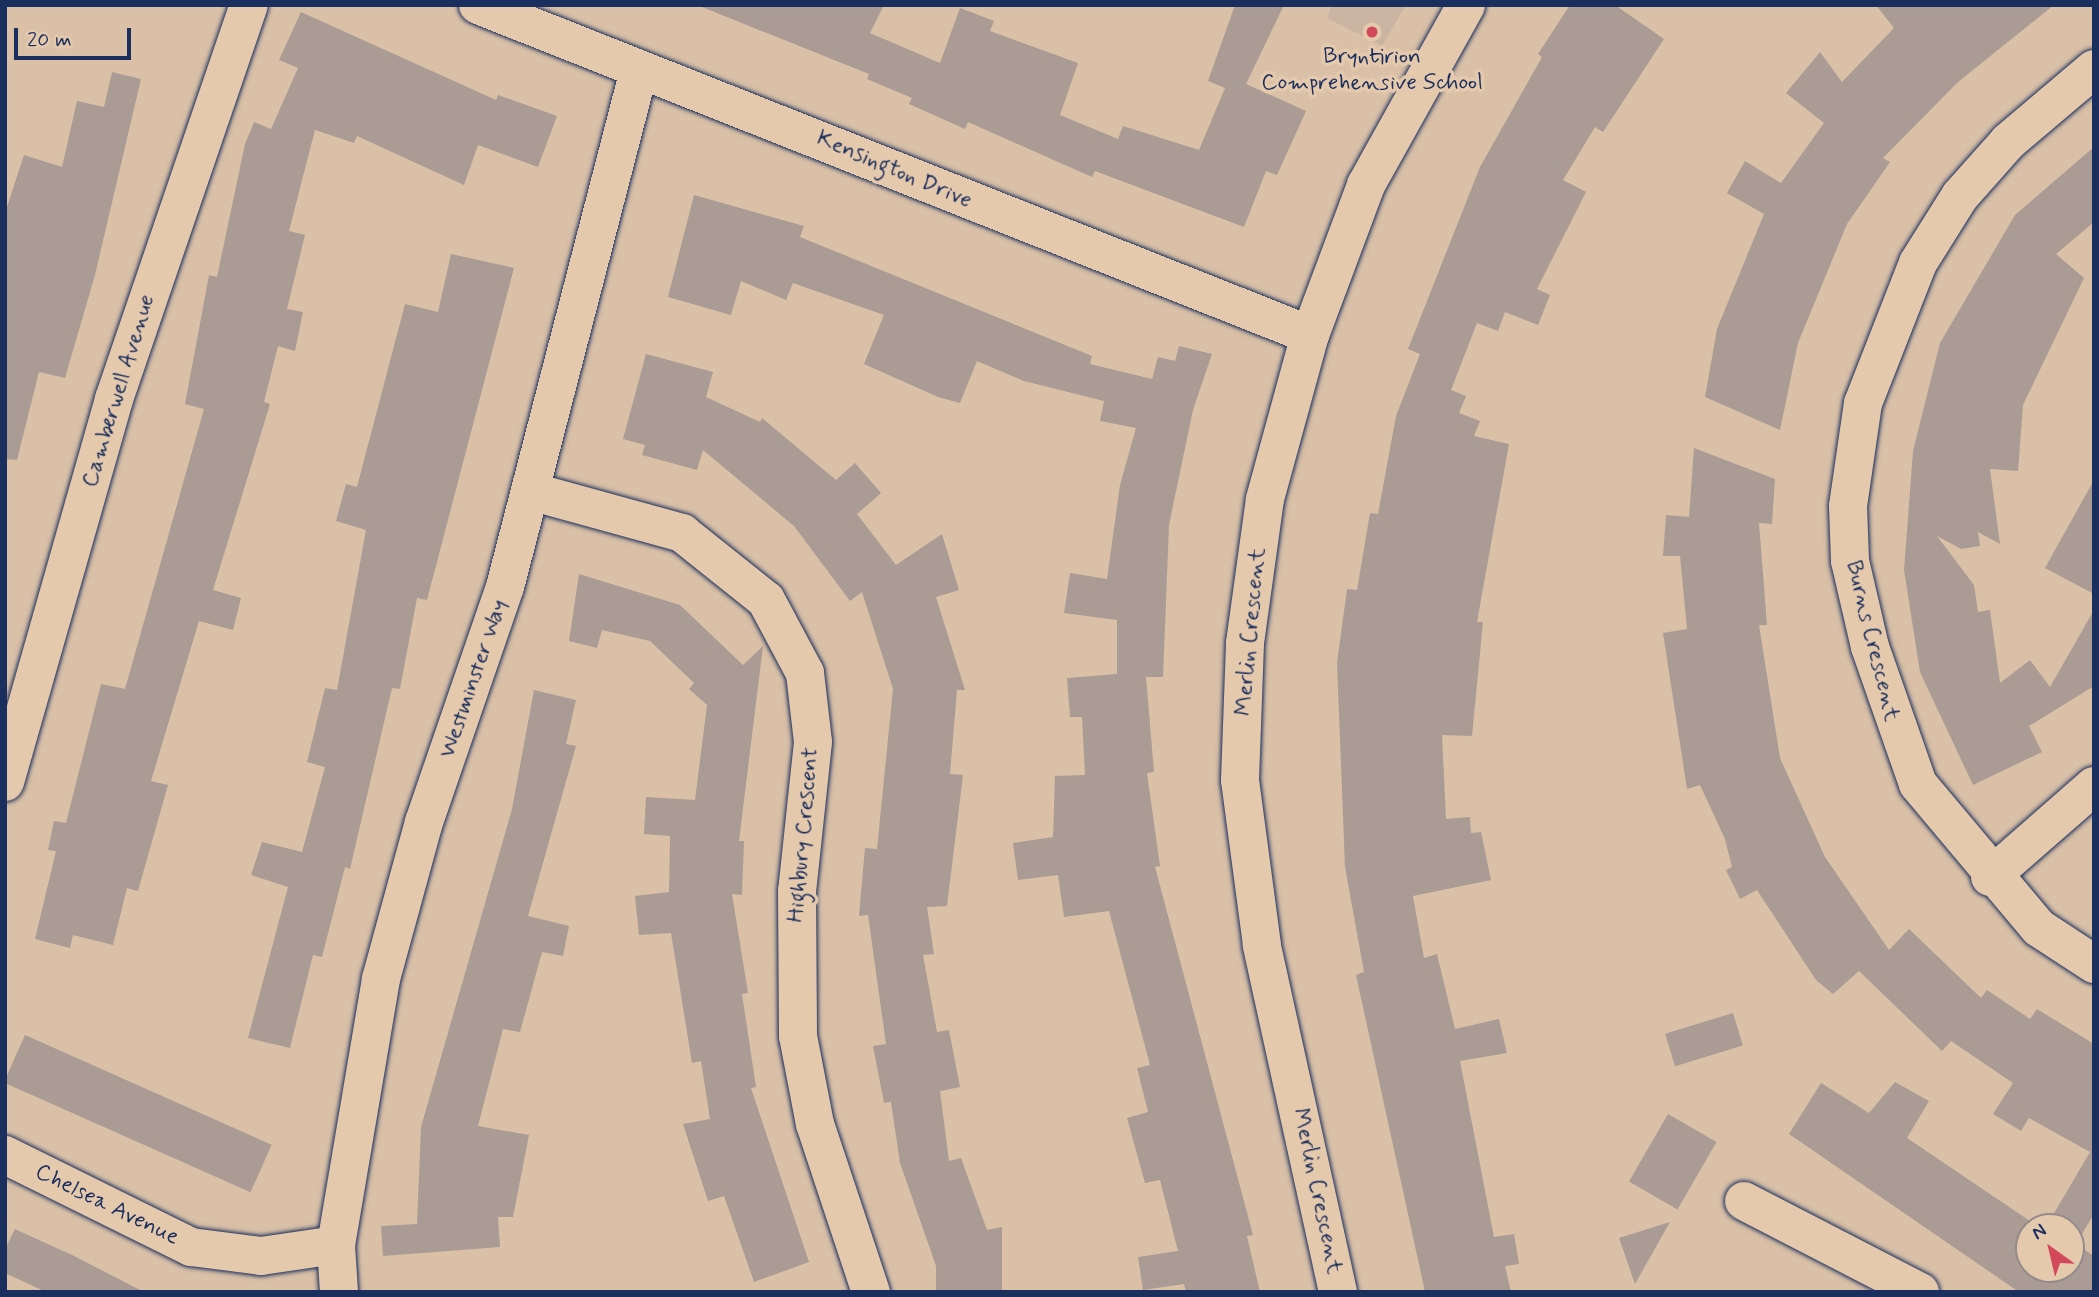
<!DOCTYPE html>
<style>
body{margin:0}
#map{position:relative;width:2099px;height:1297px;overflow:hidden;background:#d9c0a7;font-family:Mynerve,sans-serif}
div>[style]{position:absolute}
.built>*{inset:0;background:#cbb5a2}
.building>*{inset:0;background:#aa9b95;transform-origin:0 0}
.roads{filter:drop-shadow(0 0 2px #1b2f5e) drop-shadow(0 0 2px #1b2f5e)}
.minor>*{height:38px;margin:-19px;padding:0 19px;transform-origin:19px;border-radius:19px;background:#e5c9ac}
.tertiary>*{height:38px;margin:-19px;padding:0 19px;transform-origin:19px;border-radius:19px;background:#e5c9ac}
.dots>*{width:19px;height:19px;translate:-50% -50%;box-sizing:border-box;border:4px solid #e5c9ac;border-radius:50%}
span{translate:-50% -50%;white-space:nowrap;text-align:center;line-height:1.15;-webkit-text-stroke:7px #e5c9ac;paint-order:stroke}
.poi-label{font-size:23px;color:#1b2f5e}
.street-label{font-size:23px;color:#1b2f5e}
.frame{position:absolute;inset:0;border:7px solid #1b2f5e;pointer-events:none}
.north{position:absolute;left:2015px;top:1213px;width:70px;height:70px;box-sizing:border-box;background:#e5c9ac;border:2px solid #948b8d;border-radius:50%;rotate:326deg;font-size:19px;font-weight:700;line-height:28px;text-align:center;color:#1b2f5e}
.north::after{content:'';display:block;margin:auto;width:24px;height:32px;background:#d1495b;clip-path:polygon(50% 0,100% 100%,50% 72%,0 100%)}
.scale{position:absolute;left:14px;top:28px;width:117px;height:32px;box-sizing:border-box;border:4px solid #1b2f5e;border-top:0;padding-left:9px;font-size:21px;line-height:24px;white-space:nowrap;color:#1b2f5e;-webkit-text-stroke:5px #e5c9ac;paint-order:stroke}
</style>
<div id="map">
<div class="built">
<i style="clip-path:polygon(1332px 5px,1406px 5px,1382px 46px,1327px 18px)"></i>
</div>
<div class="building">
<i style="clip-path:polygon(697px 5px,884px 5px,870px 33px,940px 63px,960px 8px,994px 21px,990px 31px,1078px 63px,1060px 115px,1118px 139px,1123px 126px,1199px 150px,1225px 88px,1208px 81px,1235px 5px,1284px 5px,1246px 84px,1306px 111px,1277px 175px,1266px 171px,1244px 227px,1095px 171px,1092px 177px,968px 122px,965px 129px,909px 104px,912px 98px,867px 79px,869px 74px)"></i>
<i style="clip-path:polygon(1570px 5px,1615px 5px,1664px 39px,1603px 132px,1595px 127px,1563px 180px,1586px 192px,1537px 289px,1550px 295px,1538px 325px,1505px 312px,1498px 331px,1477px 323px,1451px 390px,1466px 396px,1459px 413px,1480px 421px,1474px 436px,1509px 444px,1477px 622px,1483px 622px,1472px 736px,1442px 735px,1446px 819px,1470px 817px,1471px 833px,1481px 832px,1491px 880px,1413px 896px,1424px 958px,1437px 954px,1455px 1029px,1499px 1019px,1507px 1053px,1460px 1061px,1494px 1237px,1514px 1234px,1519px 1264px,1505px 1266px,1511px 1292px,1425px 1292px,1356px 975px,1364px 972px,1345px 867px,1337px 663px,1347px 589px,1357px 590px,1370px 513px,1378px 514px,1396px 416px,1420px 354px,1408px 349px,1480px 167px,1542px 57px,1538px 54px)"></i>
<i style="clip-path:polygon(1876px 5px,2054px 5px,1958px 82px,1883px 158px,1890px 162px,1847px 224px,1798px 343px,1780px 430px,1705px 397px,1717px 329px,1764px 214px,1727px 193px,1745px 161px,1781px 183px,1824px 123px,1786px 93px,1820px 52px,1842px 82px,1894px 28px)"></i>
<i style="clip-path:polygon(301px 12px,496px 100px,498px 95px,557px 116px,538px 167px,478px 145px,464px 185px,357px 136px,354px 143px,315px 130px,289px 231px,305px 235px,287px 309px,303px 312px,295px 351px,278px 346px,264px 402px,270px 404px,213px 590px,241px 598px,233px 630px,199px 621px,151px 781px,168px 785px,138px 891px,127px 888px,113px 945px,73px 935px,70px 948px,35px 939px,56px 851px,48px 850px,54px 821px,66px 823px,101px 684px,125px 689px,204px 409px,185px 404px,209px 275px,217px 277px,245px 144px,254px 122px,271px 129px,298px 68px,279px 60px)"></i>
<i style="clip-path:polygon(112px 72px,141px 79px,95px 275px,65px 378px,39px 372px,17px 460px,5px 459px,5px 213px,24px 155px,62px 167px,77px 101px,104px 107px)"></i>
<i style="clip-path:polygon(2094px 147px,2094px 222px,2056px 254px,2084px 278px,2023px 405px,2018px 471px,1990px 469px,2000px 544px,1978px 532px,1980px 546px,1961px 549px,1937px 536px,1974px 585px,1978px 612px,1990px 610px,2000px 683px,2030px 660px,2050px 687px,2094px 610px,2094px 686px,2029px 726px,2042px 752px,1973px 785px,1920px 672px,1904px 570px,1913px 451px,1940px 343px,2015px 215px)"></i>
<i style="clip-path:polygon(694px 195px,804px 226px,800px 237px,1092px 356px,1090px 364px,1152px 379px,1158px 357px,1175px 361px,1179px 346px,1212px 354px,1193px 410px,1169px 525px,1163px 677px,1146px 677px,1154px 772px,1147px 773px,1160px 866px,1155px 867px,1253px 1235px,1247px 1236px,1260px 1292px,1186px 1292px,1184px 1284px,1143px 1290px,1138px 1257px,1178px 1251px,1160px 1180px,1145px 1183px,1127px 1118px,1148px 1112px,1137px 1068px,1150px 1065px,1109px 911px,1064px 917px,1058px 875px,1018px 880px,1013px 843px,1053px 837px,1055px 776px,1085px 775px,1082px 717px,1070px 717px,1067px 678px,1117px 674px,1117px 620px,1064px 613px,1070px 573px,1107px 579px,1120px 485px,1136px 428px,1100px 421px,1104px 401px,1024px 381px,977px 361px,960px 403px,938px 397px,864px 364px,884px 315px,793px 283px,786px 300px,741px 281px,731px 315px,668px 297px)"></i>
<i style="clip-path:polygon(451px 254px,514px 268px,427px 600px,417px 598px,400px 689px,392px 688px,350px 869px,345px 867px,322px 957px,313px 955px,290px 1048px,248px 1038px,288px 887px,251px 875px,262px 842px,302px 852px,325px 767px,307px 762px,325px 688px,337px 690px,366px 530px,336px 521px,346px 484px,357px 487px,405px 304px,438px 312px)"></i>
<i style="clip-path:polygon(646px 354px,713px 372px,706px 397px,760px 422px,762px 418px,836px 480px,855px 463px,881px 493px,857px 514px,896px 565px,942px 534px,959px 590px,936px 597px,965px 690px,957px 690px,950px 774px,963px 775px,947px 906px,927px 907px,934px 954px,923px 955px,937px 1032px,949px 1030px,960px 1087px,940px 1091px,949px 1161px,961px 1158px,987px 1230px,1002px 1227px,1002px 1292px,936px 1292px,936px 1266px,900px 1163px,891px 1102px,884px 1103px,873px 1046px,886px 1044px,868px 915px,859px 916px,865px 848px,877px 849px,893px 689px,862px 592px,850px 601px,794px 526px,703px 450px,697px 470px,642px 455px,645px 445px,623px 439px)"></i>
<i style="clip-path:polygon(1694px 448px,1775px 479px,1772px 524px,1759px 523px,1767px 625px,1759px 625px,1780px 758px,1825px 857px,1889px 950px,1909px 929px,1981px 998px,1987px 990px,2030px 1019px,2037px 1009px,2094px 1044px,2094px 1214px,2076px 1244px,2094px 1256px,2094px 1292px,2019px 1292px,1789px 1134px,1821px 1083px,1869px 1113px,1895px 1082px,1929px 1101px,1907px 1138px,2039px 1227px,2029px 1227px,2029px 1269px,2071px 1269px,2071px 1227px,2046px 1227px,2090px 1152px,2029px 1118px,2021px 1131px,1993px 1114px,2013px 1083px,1951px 1041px,1942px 1051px,1859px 971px,1833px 994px,1816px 980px,1757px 890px,1740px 899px,1726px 870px,1732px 867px,1725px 839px,1700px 785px,1687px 789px,1663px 633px,1687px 629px,1680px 556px,1663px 556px,1666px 515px,1689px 517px)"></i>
<i style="clip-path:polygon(2094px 480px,2094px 594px,2045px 568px)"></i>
<i style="clip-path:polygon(579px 574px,680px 605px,743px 665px,763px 646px,739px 841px,744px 841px,742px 895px,732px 894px,748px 993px,742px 994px,756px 1087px,751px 1088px,809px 1262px,754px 1282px,724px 1196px,708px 1201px,683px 1124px,710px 1119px,701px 1061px,692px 1063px,671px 933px,639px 935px,635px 896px,669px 892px,670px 836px,644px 834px,646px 797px,695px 800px,707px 705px,689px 689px,694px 683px,650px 641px,602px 630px,597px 648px,569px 641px)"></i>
<i style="clip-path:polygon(534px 690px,576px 700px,566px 744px,576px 746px,528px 916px,569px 926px,563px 956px,542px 952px,520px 1032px,503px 1029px,478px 1126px,529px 1135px,513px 1217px,498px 1217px,500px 1247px,383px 1256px,381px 1226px,417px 1224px,421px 1127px,512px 809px)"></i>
<i style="left:1733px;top:1013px;width:34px;height:71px;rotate:73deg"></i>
<i style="left:25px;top:1035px;width:270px;height:52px;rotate:24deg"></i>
<i style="left:1668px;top:1114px;width:56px;height:78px;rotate:30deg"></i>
<i style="clip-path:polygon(1670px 1222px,1635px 1284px,1619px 1238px)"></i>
<i style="clip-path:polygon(15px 1229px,74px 1256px,144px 1292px,46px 1292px,5px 1273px,5px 1249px)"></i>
</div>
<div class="roads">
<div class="minor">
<i style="left:478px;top:5px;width:895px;rotate:21.63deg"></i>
<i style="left:2094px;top:69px;width:113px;rotate:139.7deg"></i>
<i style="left:2008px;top:142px;width:72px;rotate:131.6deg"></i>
<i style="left:1960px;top:196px;width:79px;rotate:122.1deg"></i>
<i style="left:1918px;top:263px;width:150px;rotate:111.4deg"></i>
<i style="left:1863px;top:403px;width:104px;rotate:98.3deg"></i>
<i style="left:1848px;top:506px;width:55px;rotate:87.9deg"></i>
<i style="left:1850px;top:561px;width:88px;rotate:76.9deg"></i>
<i style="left:1870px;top:647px;width:145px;rotate:70.7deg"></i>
<i style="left:1918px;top:784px;width:188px;rotate:50deg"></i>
<i style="left:2039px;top:928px;width:66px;rotate:33.2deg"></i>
<i style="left:530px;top:491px;width:158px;rotate:15.4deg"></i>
<i style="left:682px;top:533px;width:107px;rotate:38.6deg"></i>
<i style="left:766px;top:600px;width:83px;rotate:61.9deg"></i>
<i style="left:805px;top:673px;width:69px;rotate:83.4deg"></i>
<i style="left:813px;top:742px;width:150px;rotate:96.1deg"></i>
<i style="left:797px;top:891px;width:145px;rotate:89.6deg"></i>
<i style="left:798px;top:1036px;width:90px;rotate:79.1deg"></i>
<i style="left:815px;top:1124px;width:177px;rotate:71.6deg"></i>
<i style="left:5px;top:782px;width:398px;rotate:-74.1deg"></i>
<i style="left:114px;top:399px;width:416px;rotate:-71.1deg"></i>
<i style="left:1990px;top:877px;width:138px;rotate:-41.2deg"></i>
<i style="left:5px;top:1155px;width:208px;rotate:26.3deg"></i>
<i style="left:191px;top:1247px;width:71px;rotate:7.3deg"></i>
<i style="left:261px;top:1256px;width:76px;rotate:-8.3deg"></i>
<i style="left:1744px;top:1201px;width:198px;rotate:27.3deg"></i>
<i style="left:339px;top:1292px;width:47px;rotate:-93.7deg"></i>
<i style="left:336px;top:1245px;width:270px;rotate:-80.4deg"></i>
<i style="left:381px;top:979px;width:163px;rotate:-74.7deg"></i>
<i style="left:424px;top:822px;width:249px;rotate:-71deg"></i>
<i style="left:505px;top:587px;width:534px;rotate:-75.47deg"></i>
</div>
<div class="tertiary">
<i style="left:1338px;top:1292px;width:355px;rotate:-102.4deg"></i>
<i style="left:1262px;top:945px;width:166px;rotate:-97.6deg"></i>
<i style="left:1240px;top:780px;width:137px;rotate:-87.9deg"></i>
<i style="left:1245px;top:643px;width:145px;rotate:-82.1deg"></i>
<i style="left:1265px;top:499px;width:170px;rotate:-74.7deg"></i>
<i style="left:1310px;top:335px;width:160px;rotate:-69.5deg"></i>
<i style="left:1366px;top:185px;width:206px;rotate:-60.9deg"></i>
</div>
</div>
<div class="dots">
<i style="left:1372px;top:32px;background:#d1495b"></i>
</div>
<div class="poi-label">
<span style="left:1372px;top:70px">Bryntirion<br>Comprehensive School</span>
</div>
<div class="street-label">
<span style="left:894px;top:170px;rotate:23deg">Kensington Drive</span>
<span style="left:119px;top:391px;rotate:-73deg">Camberwell Avenue</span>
<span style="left:1251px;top:632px;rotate:-85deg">Merlin Crescent</span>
<span style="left:1872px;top:641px;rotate:76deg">Burns Crescent</span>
<span style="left:474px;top:679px;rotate:-71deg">Westminster Way</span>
<span style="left:804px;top:835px;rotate:-85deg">Highbury Crescent</span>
<span style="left:1317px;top:1191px;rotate:78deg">Merlin Crescent</span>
<span style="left:107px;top:1205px;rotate:26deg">Chelsea Avenue</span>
</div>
<div class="frame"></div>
<div class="north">N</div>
<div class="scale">20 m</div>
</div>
